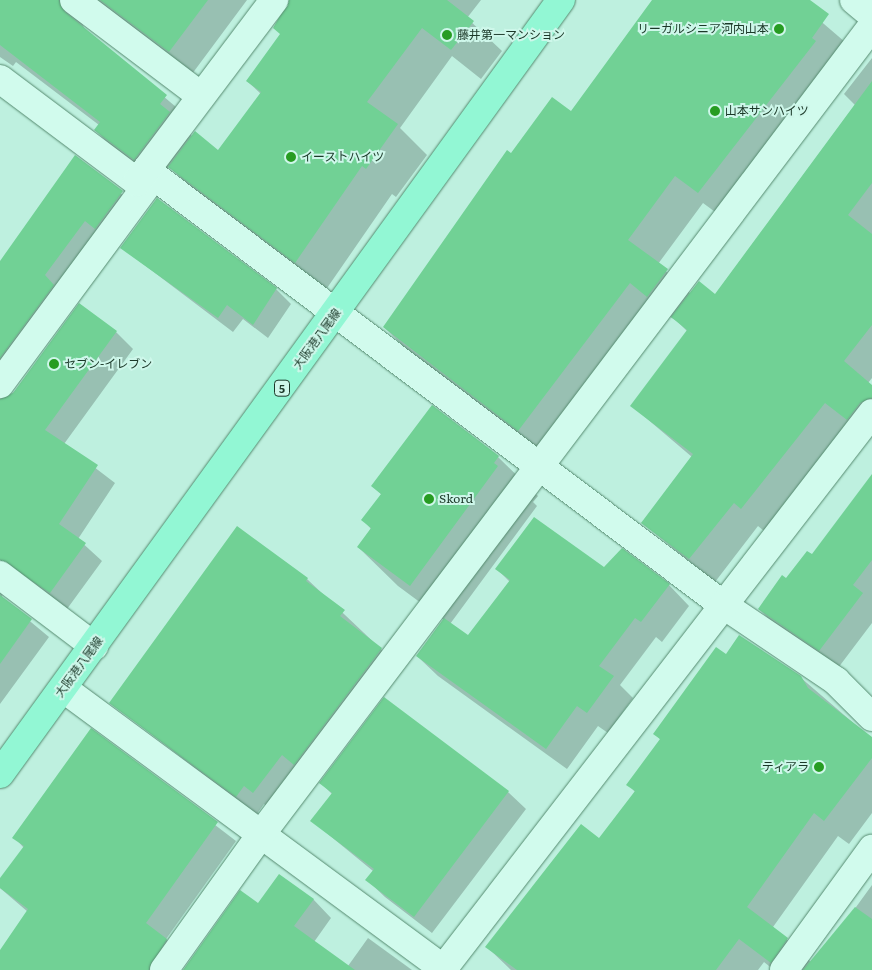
<!DOCTYPE html>
<meta charset="utf-8">
<style>
body{margin:0}
#map{position:relative;width:872px;height:970px;overflow:hidden;background:#bef0df;font-family:Literata,"Noto Sans JP",serif}
div>[style]{position:absolute}
.shadow>*{inset:0;background:#0003}
.building>*{inset:0;background:#71d195}
.roads{filter:drop-shadow(0 0 1px #558a6f) drop-shadow(0 0 1px #558a6f)}
.minor>*{height:28px;margin:-14px;padding:0 14px;transform-origin:14px;border-radius:14px;background:#d1fbed}
.primary>*{height:28px;margin:-14px;padding:0 14px;transform-origin:14px;border-radius:14px;background:#92f7d4}
.dots>*{width:14px;height:14px;translate:-50% -50%;box-sizing:border-box;border:2px solid #cef7ea;border-radius:50%}
span{translate:-50% -50%;white-space:nowrap;text-align:center;line-height:1.15;-webkit-text-stroke:4px #cef7ea;paint-order:stroke}
.shield-label span{padding:1px 4px;background:#cef7ea;border:1px solid;border-radius:4px;-webkit-text-stroke-width:0}
.shield-label{font-size:11px;color:#1b3828;font-weight:700}
.poi-label{font-size:12px;color:#1b3828}
.right{translate:-100% -50%;text-align:right}
.left{translate:0 -50%;text-align:left}
.street-label{font-size:12px;color:#1b3828}
</style>
<div id="map">
<div class="shadow">
<i style="clip-path:polygon(0 0,247px 0,192px 74px,81px 21px,85px 30px,189px 118px,183px 127px,192px 136px,218px 151px,261px 94px,247px 81px,281px 34px,291px 0,481px 0,467px 18px,502px 51px,481px 79px,452px 56px,400px 128px,427px 155px,396px 197px,392px 194px,325px 291px,199px 196px,169px 166px,157px 182px,118px 153px,95px 130px,99px 125px,16px 62px,13px 66px,0 57px)"></i>
<i style="clip-path:polygon(661px 0,796px 0,852px 48px,726px 220px,703px 203px,658px 264px,691px 294px,715px 295px,855px 105px,844px 94px,872px 58px,872px 378px,868px 383px,872px 387px,872px 436px,868px 440px,849px 425px,764px 531px,758px 526px,715px 582px,642px 523px,692px 457px,632px 406px,688px 332px,677px 321px,658px 310px,546px 457px,412px 355px,384px 327px,512px 154px,571px 112px)"></i>
<i style="clip-path:polygon(76px 157px,140px 209px,2px 399px,116px 332px,133px 349px,64px 444px,115px 483px,78px 539px,102px 561px,67px 609px,4px 583px,2px 598px,49px 637px,0 704px,0 264px)"></i>
<i style="clip-path:polygon(122px 248px,276px 289px,291px 304px,268px 338px,243px 319px,233px 332px)"></i>
<i style="clip-path:polygon(498px 457px,538px 496px,533px 502px,537px 506px,450px 624px,468px 637px,510px 582px,497px 569px,604px 569px,669px 585px,689px 606px,662px 642px,656px 637px,620px 685px,633px 698px,608px 733px,598px 726px,567px 769px,438px 676px,417px 656px,444px 620px,398px 586px,358px 547px,371px 529px,363px 520px,382px 495px,372px 486px)"></i>
<i style="clip-path:polygon(872px 477px,872px 623px,838px 668px,777px 627px,759px 609px,812px 556px)"></i>
<i style="clip-path:polygon(307px 579px,401px 668px,273px 811px,264px 804px,256px 815px,111px 703px)"></i>
<i style="clip-path:polygon(726px 656px,800px 677px,872px 739px,872px 813px,849px 844px,838px 836px,773px 927px,811px 962px,817px 961px,872px 885px,872px 970px,774px 970px,764px 962px,758px 970px,511px 970px,487px 947px,599px 840px,635px 792px,628px 784px,661px 740px,655px 734px)"></i>
<i style="clip-path:polygon(91px 730px,236px 841px,166px 939px,184px 958px,177px 970px,0 970px,0 952px,28px 912px,0 888px,0 881px,24px 848px,14px 837px)"></i>
<i style="clip-path:polygon(321px 783px,508px 792px,526px 809px,432px 933px,385px 897px,367px 880px,373px 871px,312px 821px,332px 794px)"></i>
<i style="clip-path:polygon(313px 899px,331px 918px,314px 942px,348px 966px,368px 938px,412px 970px,185px 970px,258px 905px)"></i>
</div>
<div class="building">
<i style="clip-path:polygon(0 0,59px 0,65px 12px,167px 95px,160px 104px,170px 112px,134px 160px,94px 130px,100px 122px,0 45px)"></i>
<i style="clip-path:polygon(100px 0,208px 0,169px 52px)"></i>
<i style="clip-path:polygon(289px 0,447px 0,474px 21px,451px 50px,422px 28px,367px 102px,398px 124px,366px 169px,362px 166px,295px 263px,168px 167px,195px 131px,218px 150px,261px 92px,246px 81px,280px 34px,273px 28px)"></i>
<i style="clip-path:polygon(652px 0,810px 0,829px 14px,812px 38px,816px 41px,698px 193px,675px 176px,628px 240px,668px 269px,647px 297px,630px 283px,518px 431px,383px 327px,507px 150px,511px 153px,552px 97px,571px 111px)"></i>
<i style="clip-path:polygon(872px 81px,872px 183px,848px 215px,872px 234px,872px 325px,844px 361px,872px 385px,872px 398px,860px 403px,847px 420px,825px 403px,741px 509px,734px 503px,689px 559px,641px 523px,693px 454px,630px 406px,687px 330px,671px 317px,699px 281px,715px 294px)"></i>
<i style="clip-path:polygon(75px 155px,123px 191px,95px 229px,85px 221px,45px 275px,54px 285px,0 358px,0 261px)"></i>
<i style="clip-path:polygon(157px 198px,277px 288px,253px 325px,227px 305px,218px 318px,120px 248px)"></i>
<i style="clip-path:polygon(79px 303px,117px 331px,45px 430px,98px 465px,59px 524px,86px 543px,50px 593px,0 560px,0 399px,13px 393px)"></i>
<i style="clip-path:polygon(432px 405px,499px 456px,494px 463px,498px 466px,410px 586px,357px 547px,371px 528px,361px 520px,381px 494px,371px 486px)"></i>
<i style="clip-path:polygon(872px 474px,872px 560px,853px 585px,863px 593px,819px 651px,758px 609px,782px 575px,786px 578px,807px 551px,812px 554px)"></i>
<i style="clip-path:polygon(534px 517px,604px 567px,622px 548px,670px 584px,641px 622px,635px 618px,599px 666px,614px 676px,587px 713px,577px 706px,546px 749px,416px 656px,444px 618px,468px 635px,510px 580px,495px 569px)"></i>
<i style="clip-path:polygon(237px 526px,308px 578px,306px 581px,345px 610px,340px 616px,382px 648px,294px 765px,282px 755px,253px 793px,244px 786px,236px 797px,109px 703px)"></i>
<i style="clip-path:polygon(0 595px,32px 619px,0 664px)"></i>
<i style="clip-path:polygon(739px 635px,801px 676px,808px 688px,872px 737px,872px 758px,824px 821px,814px 813px,747px 907px,788px 938px,771px 963px,739px 939px,716px 970px,517px 970px,485px 947px,581px 824px,599px 838px,635px 791px,626px 785px,660px 739px,653px 734px,716px 647px,726px 654px)"></i>
<i style="clip-path:polygon(384px 697px,509px 791px,414px 917px,365px 880px,374px 869px,310px 821px,332px 793px,319px 783px)"></i>
<i style="clip-path:polygon(91px 728px,218px 822px,146px 923px,167px 939px,149px 970px,0 970px,0 950px,28px 909px,0 888px,0 878px,24px 846px,12px 838px)"></i>
<i style="clip-path:polygon(279px 874px,314px 899px,294px 926px,355px 970px,183px 970px,240px 890px,258px 903px)"></i>
<i style="clip-path:polygon(855px 907px,872px 919px,872px 970px,803px 970px)"></i>
</div>
<div class="roads">
<div class="minor">
<i style="left:74px;top:0;width:159px;rotate:37.1deg"></i>
<i style="left:854px;top:0;width:23px;rotate:40deg"></i>
<i style="left:0;top:79px;width:181px;rotate:36.9deg"></i>
<i style="left:145px;top:188px;width:244px;rotate:126.5deg"></i>
<i style="left:146px;top:170px;width:721px;rotate:37deg"></i>
<i style="left:722px;top:604px;width:138px;rotate:34deg"></i>
<i style="left:836px;top:681px;width:51px;rotate:45deg"></i>
<i style="left:137px;top:182px;width:228px;rotate:-53deg"></i>
<i style="left:0;top:575px;width:118px;rotate:37.1deg"></i>
<i style="left:64px;top:689px;width:473px;rotate:36.4deg"></i>
<i style="left:443px;top:969px;width:702px;rotate:-52.35deg"></i>
<i style="left:164px;top:970px;width:168px;rotate:-54.4deg"></i>
<i style="left:262px;top:833px;width:1012px;rotate:-52.91deg"></i>
<i style="left:784px;top:970px;width:150px;rotate:-54deg"></i>
</div>
<div class="primary">
<i style="left:0;top:774px;width:956px;rotate:-54.07deg"></i>
</div>
</div>
<div class="dots">
<i style="left:779px;top:29px;background:#279c22"></i>
<i style="left:447px;top:35px;background:#279c22"></i>
<i style="left:715px;top:111px;background:#279c22"></i>
<i style="left:291px;top:157px;background:#279c22"></i>
<i style="left:54px;top:364px;background:#279c22"></i>
<i style="left:429px;top:499px;background:#279c22"></i>
<i style="left:819px;top:767px;background:#279c22"></i>
</div>
<div class="shield-label">
<span style="left:282px;top:388px">5</span>
</div>
<div class="poi-label">
<span class="right" style="left:769px;top:29px">リーガルシニア河内山本</span>
<span class="left" style="left:457px;top:35px">藤井第一マンション</span>
<span class="left" style="left:725px;top:111px">山本サンハイツ</span>
<span class="left" style="left:301px;top:157px">イーストハイツ</span>
<span class="left" style="left:64px;top:364px">セブン-イレブン</span>
<span class="left" style="left:439px;top:499px">Skord</span>
<span class="right" style="left:809px;top:767px">ティアラ</span>
</div>
<div class="street-label">
<span style="left:317px;top:339px;rotate:-54deg">大阪港八尾線</span>
<span style="left:79px;top:667px;rotate:-54deg">大阪港八尾線</span>
</div>
</div>
